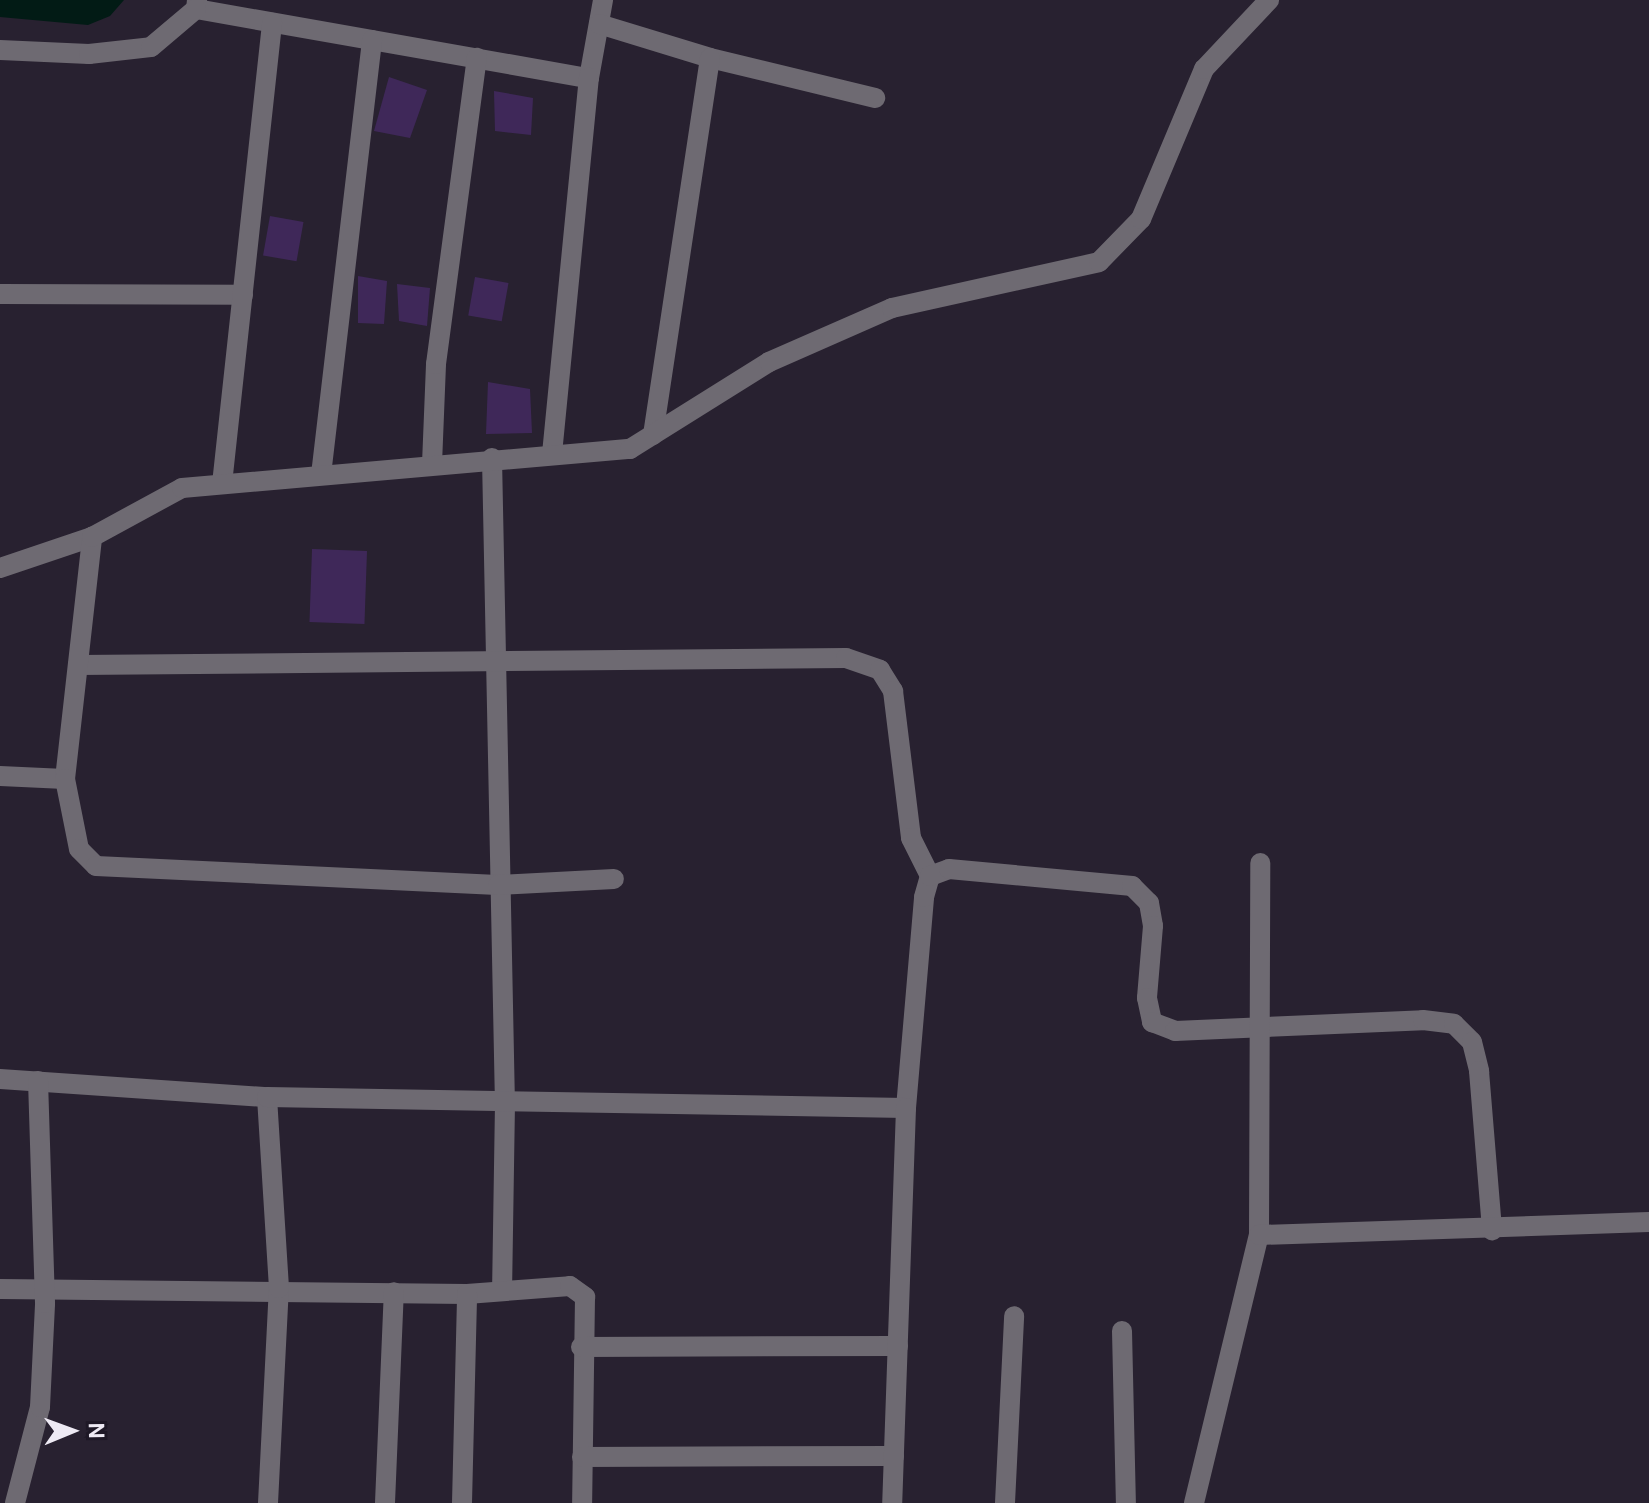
<!DOCTYPE html>
<style>
body{margin:0}
#map{position:relative;width:1649px;height:1503px;overflow:hidden;background:#282130;font-family:"DM Sans",sans-serif}
div>[style]{position:absolute}
.water>*{inset:0;background:#021b15}
.building>*{inset:0;background:#3f2859;transform-origin:0 0}
.street>*{height:20px;margin:-10px;padding:0 10px;transform-origin:10px;border-radius:10px;background:#6e6a72}
span{translate:-50% -50%;white-space:nowrap;text-align:center;line-height:1.15;-webkit-text-stroke:7px #1e1826;paint-order:stroke}
.north{position:absolute;left:32px;top:1391px;width:80px;height:80px;-webkit-text-stroke:6px #1e1826;paint-order:stroke;rotate:89deg;font-size:22px;font-weight:700;line-height:32px;text-align:center;color:#eeeaf4}
.north::after{content:'';display:block;margin:auto;width:28px;height:36px;background:#eeeaf4;clip-path:polygon(50% 0,100% 100%,50% 72%,0 100%)}
</style>
<div id="map">
<div class="water">
<i style="clip-path:polygon(0 0,124px 0,110px 16px,88px 25px,0 17px)"></i>
</div>
<div class="building">
<i style="clip-path:polygon(389px 77px,427px 90px,410px 138px,374px 131px)"></i>
<i style="clip-path:polygon(494px 91px,533px 98px,531px 135px,495px 131px)"></i>
<i style="left:270px;top:216px;width:34px;height:40px;rotate:10deg"></i>
<i style="clip-path:polygon(358px 276px,387px 281px,384px 324px,358px 323px)"></i>
<i style="left:475px;top:277px;width:34px;height:39px;rotate:10deg"></i>
<i style="clip-path:polygon(397px 284px,430px 288px,427px 326px,399px 321px)"></i>
<i style="clip-path:polygon(488px 382px,530px 389px,532px 433px,486px 434px)"></i>
<i style="left:367px;top:551px;width:73px;height:55px;rotate:92deg"></i>
</div>
<div class="street">
<i style="left:197px;top:0;width:9px;rotate:96deg"></i>
<i style="left:196px;top:9px;width:399px;rotate:10deg"></i>
<i style="left:589px;top:78px;width:79px;rotate:-79.8deg"></i>
<i style="left:599px;top:24px;width:116px;rotate:17deg"></i>
<i style="left:710px;top:58px;width:170px;rotate:13.6deg"></i>
<i style="left:0;top:50px;width:89px;rotate:2.6deg"></i>
<i style="left:89px;top:54px;width:62px;rotate:-6.4deg"></i>
<i style="left:151px;top:47px;width:59px;rotate:-40.2deg"></i>
<i style="left:0;top:294px;width:243px;rotate:0.2deg"></i>
<i style="left:653px;top:435px;width:381px;rotate:-81.4deg"></i>
<i style="left:552px;top:454px;width:378px;rotate:-84.4deg"></i>
<i style="left:492px;top:458px;width:645px;rotate:88.85deg"></i>
<i style="left:505px;top:1103px;width:185px;rotate:90.9deg"></i>
<i style="left:432px;top:464px;width:100px;rotate:-87.7deg"></i>
<i style="left:436px;top:364px;width:309px;rotate:-82.4deg"></i>
<i style="left:321px;top:475px;width:438px;rotate:-83.3deg"></i>
<i style="left:222px;top:484px;width:464px;rotate:-83.8deg"></i>
<i style="left:0;top:568px;width:97px;rotate:-18.6deg"></i>
<i style="left:78px;top:665px;width:768px;rotate:-0.52deg"></i>
<i style="left:846px;top:658px;width:36px;rotate:19deg"></i>
<i style="left:880px;top:670px;width:25px;rotate:58deg"></i>
<i style="left:893px;top:691px;width:148px;rotate:83deg"></i>
<i style="left:911px;top:838px;width:42px;rotate:63.4deg"></i>
<i style="left:0;top:776px;width:65px;rotate:2.6deg"></i>
<i style="left:65px;top:779px;width:244px;rotate:-83.6deg"></i>
<i style="left:92px;top:537px;width:102px;rotate:-28.6deg"></i>
<i style="left:182px;top:488px;width:450px;rotate:-5deg"></i>
<i style="left:630px;top:449px;width:164px;rotate:-32deg"></i>
<i style="left:769px;top:362px;width:134px;rotate:-23.7deg"></i>
<i style="left:892px;top:308px;width:212px;rotate:-12.5deg"></i>
<i style="left:1099px;top:262px;width:60px;rotate:-45.7deg"></i>
<i style="left:1141px;top:219px;width:163px;rotate:-67.2deg"></i>
<i style="left:1204px;top:69px;width:95px;rotate:-46.7deg"></i>
<i style="left:65px;top:779px;width:71px;rotate:78.7deg"></i>
<i style="left:79px;top:849px;width:24px;rotate:45deg"></i>
<i style="left:96px;top:866px;width:402px;rotate:2.7deg"></i>
<i style="left:498px;top:885px;width:116px;rotate:-3deg"></i>
<i style="left:0;top:1079px;width:268px;rotate:3.9deg"></i>
<i style="left:906px;top:1108px;width:212px;rotate:-85.1deg"></i>
<i style="left:924px;top:897px;width:22px;rotate:-74deg"></i>
<i style="left:930px;top:876px;width:20px;rotate:-20deg"></i>
<i style="left:949px;top:869px;width:184px;rotate:5.3deg"></i>
<i style="left:1132px;top:886px;width:24px;rotate:45deg"></i>
<i style="left:1149px;top:903px;width:23px;rotate:80deg"></i>
<i style="left:1153px;top:926px;width:72px;rotate:94.8deg"></i>
<i style="left:1147px;top:998px;width:25px;rotate:78deg"></i>
<i style="left:1152px;top:1022px;width:25px;rotate:21deg"></i>
<i style="left:1175px;top:1031px;width:248px;rotate:-2.5deg"></i>
<i style="left:1423px;top:1020px;width:31px;rotate:7deg"></i>
<i style="left:1454px;top:1024px;width:25px;rotate:45deg"></i>
<i style="left:1472px;top:1042px;width:30px;rotate:76deg"></i>
<i style="left:1479px;top:1071px;width:160px;rotate:85.3deg"></i>
<i style="left:1259px;top:1235px;width:372px;rotate:-89.8deg"></i>
<i style="left:0;top:1289px;width:467px;rotate:0.6deg"></i>
<i style="left:467px;top:1294px;width:103px;rotate:-4.4deg"></i>
<i style="left:570px;top:1286px;width:19px;rotate:36deg"></i>
<i style="left:585px;top:1297px;width:206px;rotate:90.8deg"></i>
<i style="left:1122px;top:1331px;width:172px;rotate:88.7deg"></i>
<i style="left:581px;top:1347px;width:317px;rotate:-0.2deg"></i>
<i style="left:582px;top:1457px;width:312px;rotate:-0.2deg"></i>
<i style="left:15px;top:1503px;width:99px;rotate:-75.4deg"></i>
<i style="left:40px;top:1407px;width:104px;rotate:-87.2deg"></i>
<i style="left:45px;top:1303px;width:222px;rotate:-91.8deg"></i>
<i style="left:268px;top:1503px;width:215px;rotate:-87.1deg"></i>
<i style="left:279px;top:1288px;width:191px;rotate:-93.6deg"></i>
<i style="left:267px;top:1097px;width:639px;rotate:0.99deg"></i>
<i style="left:906px;top:1108px;width:395px;rotate:92deg"></i>
<i style="left:385px;top:1503px;width:211px;rotate:-87.6deg"></i>
<i style="left:462px;top:1503px;width:209px;rotate:-88.6deg"></i>
<i style="left:1005px;top:1503px;width:187px;rotate:-87.2deg"></i>
<i style="left:1194px;top:1503px;width:276px;rotate:-76.4deg"></i>
<i style="left:1259px;top:1235px;width:390px;rotate:-1.9deg"></i>
</div>
<div class="north">N</div>
</div>
